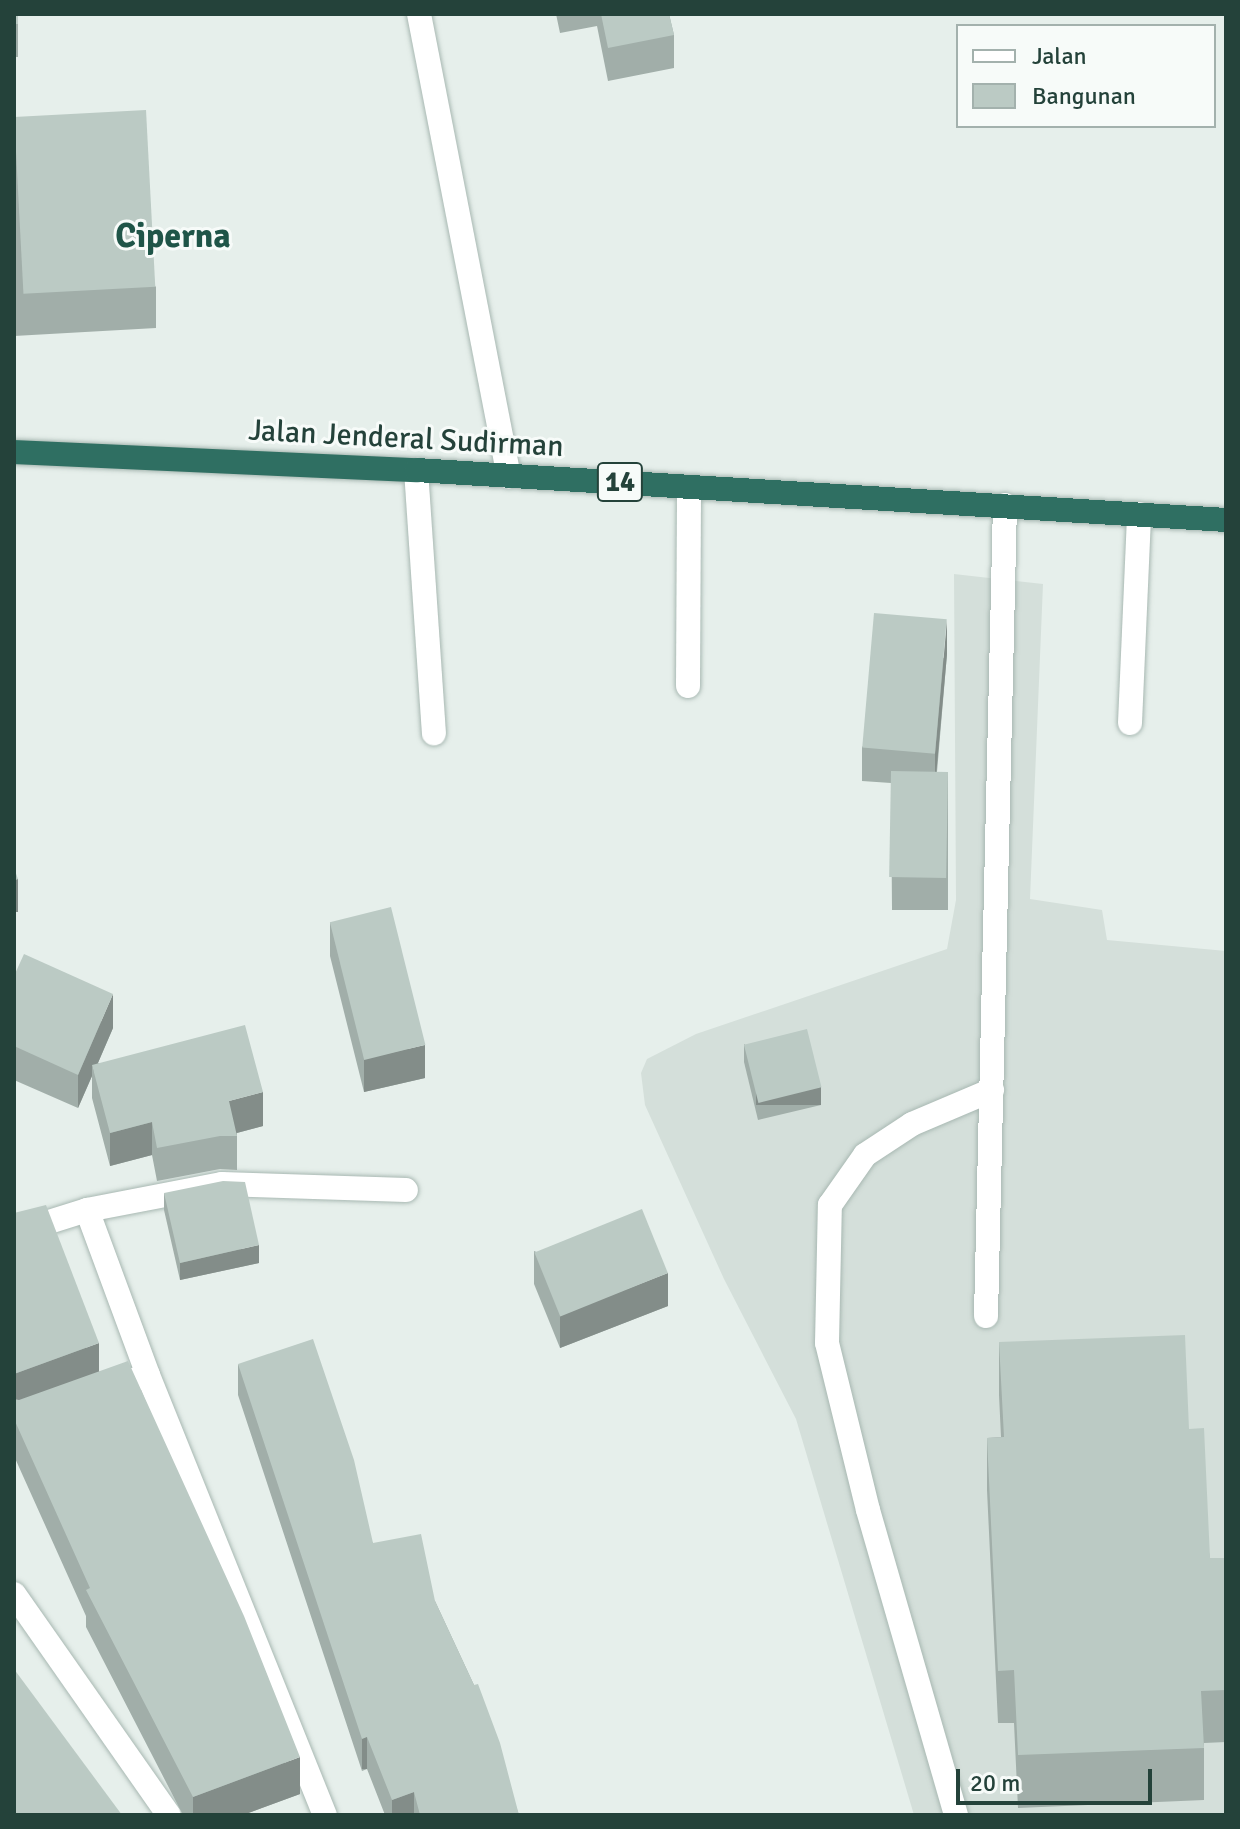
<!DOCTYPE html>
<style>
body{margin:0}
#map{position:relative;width:1240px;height:1829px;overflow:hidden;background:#e6efeb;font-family:Signika,sans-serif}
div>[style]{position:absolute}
.built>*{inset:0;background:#d4dfda}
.roads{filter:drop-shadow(0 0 2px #a8b8b2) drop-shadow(0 0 2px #a8b8b2)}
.lane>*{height:24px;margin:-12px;padding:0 12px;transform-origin:12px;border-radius:12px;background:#fff}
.street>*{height:24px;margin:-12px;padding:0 12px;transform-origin:12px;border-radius:12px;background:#fff}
.highway>*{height:24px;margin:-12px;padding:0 12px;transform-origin:12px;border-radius:12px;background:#2f6f62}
.wall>*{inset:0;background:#a1aea9}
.shaded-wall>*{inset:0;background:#838d89;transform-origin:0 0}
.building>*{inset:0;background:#bbcac4;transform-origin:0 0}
span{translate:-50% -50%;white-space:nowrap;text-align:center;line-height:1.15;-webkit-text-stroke:6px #f7fbf9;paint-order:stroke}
.shield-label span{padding:2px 6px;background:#f7fbf9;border:2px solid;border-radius:6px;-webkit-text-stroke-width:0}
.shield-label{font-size:28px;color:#24423a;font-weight:700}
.street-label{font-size:30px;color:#24423a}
.quarter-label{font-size:34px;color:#1f5548;font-weight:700}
.frame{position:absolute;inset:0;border:16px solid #24423a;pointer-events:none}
.legend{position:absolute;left:956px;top:24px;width:260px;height:104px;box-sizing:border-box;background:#f7fbf9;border:2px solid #a3b1ad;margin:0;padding:10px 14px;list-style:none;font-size:24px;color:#24423a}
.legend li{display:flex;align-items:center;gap:16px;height:40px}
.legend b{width:40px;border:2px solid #a3b1ad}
.scale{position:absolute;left:956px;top:1769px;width:196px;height:36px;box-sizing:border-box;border:4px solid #24423a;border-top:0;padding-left:10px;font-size:24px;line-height:28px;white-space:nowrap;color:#24423a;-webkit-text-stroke:6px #f7fbf9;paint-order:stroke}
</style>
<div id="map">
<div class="built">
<i style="clip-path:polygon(954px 574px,1043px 584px,1030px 899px,1102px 910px,1107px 940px,1226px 951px,1226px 1815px,914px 1815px,796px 1419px,724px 1279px,645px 1105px,641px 1073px,647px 1059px,696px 1034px,947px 949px,956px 900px)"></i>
</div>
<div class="roads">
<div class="lane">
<i style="left:416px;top:470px;width:264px;rotate:86.1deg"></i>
<i style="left:986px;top:1316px;width:811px;rotate:-88.66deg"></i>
<i style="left:956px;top:1815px;width:317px;rotate:-106.1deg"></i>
<i style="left:868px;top:1510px;width:172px;rotate:-103.8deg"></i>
<i style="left:827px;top:1343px;width:138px;rotate:-88.8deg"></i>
<i style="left:830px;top:1205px;width:61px;rotate:-55deg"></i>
<i style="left:865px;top:1155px;width:56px;rotate:-33.4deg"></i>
<i style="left:912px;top:1124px;width:87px;rotate:-23deg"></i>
</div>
<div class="street">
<i style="left:419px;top:14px;width:471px;rotate:79deg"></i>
<i style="left:688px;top:686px;width:199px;rotate:-89.7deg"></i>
<i style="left:1130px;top:723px;width:209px;rotate:-87.5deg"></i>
<i style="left:87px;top:1210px;width:176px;rotate:69.7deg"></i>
<i style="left:14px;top:1233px;width:77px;rotate:-17.5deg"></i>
<i style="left:87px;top:1210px;width:137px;rotate:-10.9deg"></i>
<i style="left:222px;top:1184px;width:184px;rotate:1.9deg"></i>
<i style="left:107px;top:1389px;width:43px;rotate:-18.9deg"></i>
<i style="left:148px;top:1375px;width:474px;rotate:68.1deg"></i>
<i style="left:14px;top:1594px;width:270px;rotate:55deg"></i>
</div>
<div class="highway">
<i style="left:14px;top:452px;width:402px;rotate:2.6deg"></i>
<i style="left:416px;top:470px;width:812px;rotate:3.53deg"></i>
</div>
</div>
<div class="wall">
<i style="clip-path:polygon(14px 14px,18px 23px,18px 57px,14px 57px)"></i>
<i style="clip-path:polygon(556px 14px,669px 14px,674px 35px,674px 68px,608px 81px,597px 26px,560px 33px)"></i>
<i style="clip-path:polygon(14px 118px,156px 287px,156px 328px,14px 336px)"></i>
<i style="clip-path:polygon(947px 654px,937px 772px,948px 772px,948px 910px,892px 910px,891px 783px,862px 781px,862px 747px)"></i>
<i style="clip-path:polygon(330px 922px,425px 1078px,364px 1092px,330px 956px)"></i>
<i style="clip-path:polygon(14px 976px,113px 1028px,98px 1063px,263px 1126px,237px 1133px,237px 1170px,220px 1169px,157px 1181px,152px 1155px,110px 1166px,92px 1098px,92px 1076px,78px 1108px,14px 1080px)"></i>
<i style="clip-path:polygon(744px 1044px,821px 1105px,758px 1120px,744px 1062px)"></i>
<i style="clip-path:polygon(164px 1193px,259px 1263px,180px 1280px,164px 1210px)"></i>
<i style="clip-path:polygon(14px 1213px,99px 1371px,300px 1794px,243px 1815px,183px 1815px,86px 1627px,86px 1616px,14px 1456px)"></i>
<i style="clip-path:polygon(534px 1251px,668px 1306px,560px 1348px,534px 1284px)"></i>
<i style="clip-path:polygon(999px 1342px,1189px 1429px,1210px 1558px,1226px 1558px,1226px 1742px,1204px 1743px,1204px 1800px,1018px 1808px,1014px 1723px,998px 1723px,987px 1490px,987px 1438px,1001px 1437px,999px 1395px)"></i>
<i style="clip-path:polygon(238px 1364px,373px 1543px,435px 1601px,474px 1685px,519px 1815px,385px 1815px,367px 1769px,362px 1771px,238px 1395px)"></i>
</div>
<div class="shaded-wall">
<i style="clip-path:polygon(947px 620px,947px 654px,935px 787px,935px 754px)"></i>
<i style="left:18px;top:879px;width:33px;height:4px;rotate:90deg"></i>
<i style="clip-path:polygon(113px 994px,113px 1028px,94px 1072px,92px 1065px,92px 1076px,78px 1108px,78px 1075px)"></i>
<i style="clip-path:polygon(425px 1045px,425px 1078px,364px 1092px,364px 1059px)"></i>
<i style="left:821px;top:1087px;width:18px;height:65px;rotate:90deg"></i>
<i style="clip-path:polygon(263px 1092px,263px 1126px,229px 1135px,229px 1101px)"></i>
<i style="clip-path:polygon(152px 1122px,152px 1155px,110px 1166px,110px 1133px)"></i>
<i style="clip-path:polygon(259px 1245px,259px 1263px,180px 1280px,180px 1263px)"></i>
<i style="clip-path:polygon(668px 1273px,668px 1306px,560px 1348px,560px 1315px)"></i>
<i style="clip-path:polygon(99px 1343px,99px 1377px,14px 1407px,14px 1374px)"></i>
<i style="left:367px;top:1737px;width:32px;height:5px;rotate:90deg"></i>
<i style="clip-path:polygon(300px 1757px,300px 1794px,243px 1815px,193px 1815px,193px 1797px)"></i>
<i style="clip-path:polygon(414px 1792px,414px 1815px,392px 1815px,392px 1800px)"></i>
</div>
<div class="building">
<i style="left:14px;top:14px;width:4px;height:10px"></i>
<i style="clip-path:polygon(601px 14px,669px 14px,674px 35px,608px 48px)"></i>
<i style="left:146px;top:110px;width:177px;height:132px;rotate:87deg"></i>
<i style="left:874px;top:613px;width:73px;height:135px;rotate:5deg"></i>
<i style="left:891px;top:771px;width:57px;height:106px;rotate:1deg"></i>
<i style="clip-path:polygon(14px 868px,18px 879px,14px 881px)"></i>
<i style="left:391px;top:907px;width:142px;height:63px;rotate:76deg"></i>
<i style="clip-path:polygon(24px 954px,113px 994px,78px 1075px,14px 1046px,14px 976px)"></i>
<i style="clip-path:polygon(245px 1025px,263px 1092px,229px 1101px,237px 1136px,220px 1136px,157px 1148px,152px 1122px,110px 1133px,92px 1065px)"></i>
<i style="left:807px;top:1029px;width:60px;height:65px;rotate:76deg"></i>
<i style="clip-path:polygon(223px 1181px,245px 1182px,259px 1245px,180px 1263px,164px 1193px)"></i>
<i style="clip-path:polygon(46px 1205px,99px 1343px,14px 1374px,14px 1213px)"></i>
<i style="left:642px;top:1209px;width:69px;height:116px;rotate:68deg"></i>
<i style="clip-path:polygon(1185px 1335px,1189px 1429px,1204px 1428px,1210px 1558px,1226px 1558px,1226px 1690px,1201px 1691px,1204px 1748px,1018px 1755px,1014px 1670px,998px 1671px,987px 1438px,1004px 1437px,999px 1342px)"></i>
<i style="clip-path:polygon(313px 1339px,354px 1460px,373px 1543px,421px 1534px,435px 1601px,474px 1685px,478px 1684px,500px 1743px,519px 1815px,420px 1815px,414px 1792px,392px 1800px,367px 1737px,362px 1739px,238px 1364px)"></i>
<i style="clip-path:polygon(128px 1361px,244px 1616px,300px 1757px,193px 1797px,86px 1590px,90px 1588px,14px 1419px,14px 1399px,19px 1400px)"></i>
<i style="clip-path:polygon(14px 1669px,122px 1815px,14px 1815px)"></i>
</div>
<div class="shield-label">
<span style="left:620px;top:482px">14</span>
</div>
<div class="street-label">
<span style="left:406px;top:439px;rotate:3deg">Jalan Jenderal Sudirman</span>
</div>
<div class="quarter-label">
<span style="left:173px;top:237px">Ciperna</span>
</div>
<div class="frame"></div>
<ul class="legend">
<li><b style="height:10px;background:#fff"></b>Jalan</li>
<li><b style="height:22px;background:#bbcac4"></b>Bangunan</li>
</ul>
<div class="scale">20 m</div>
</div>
